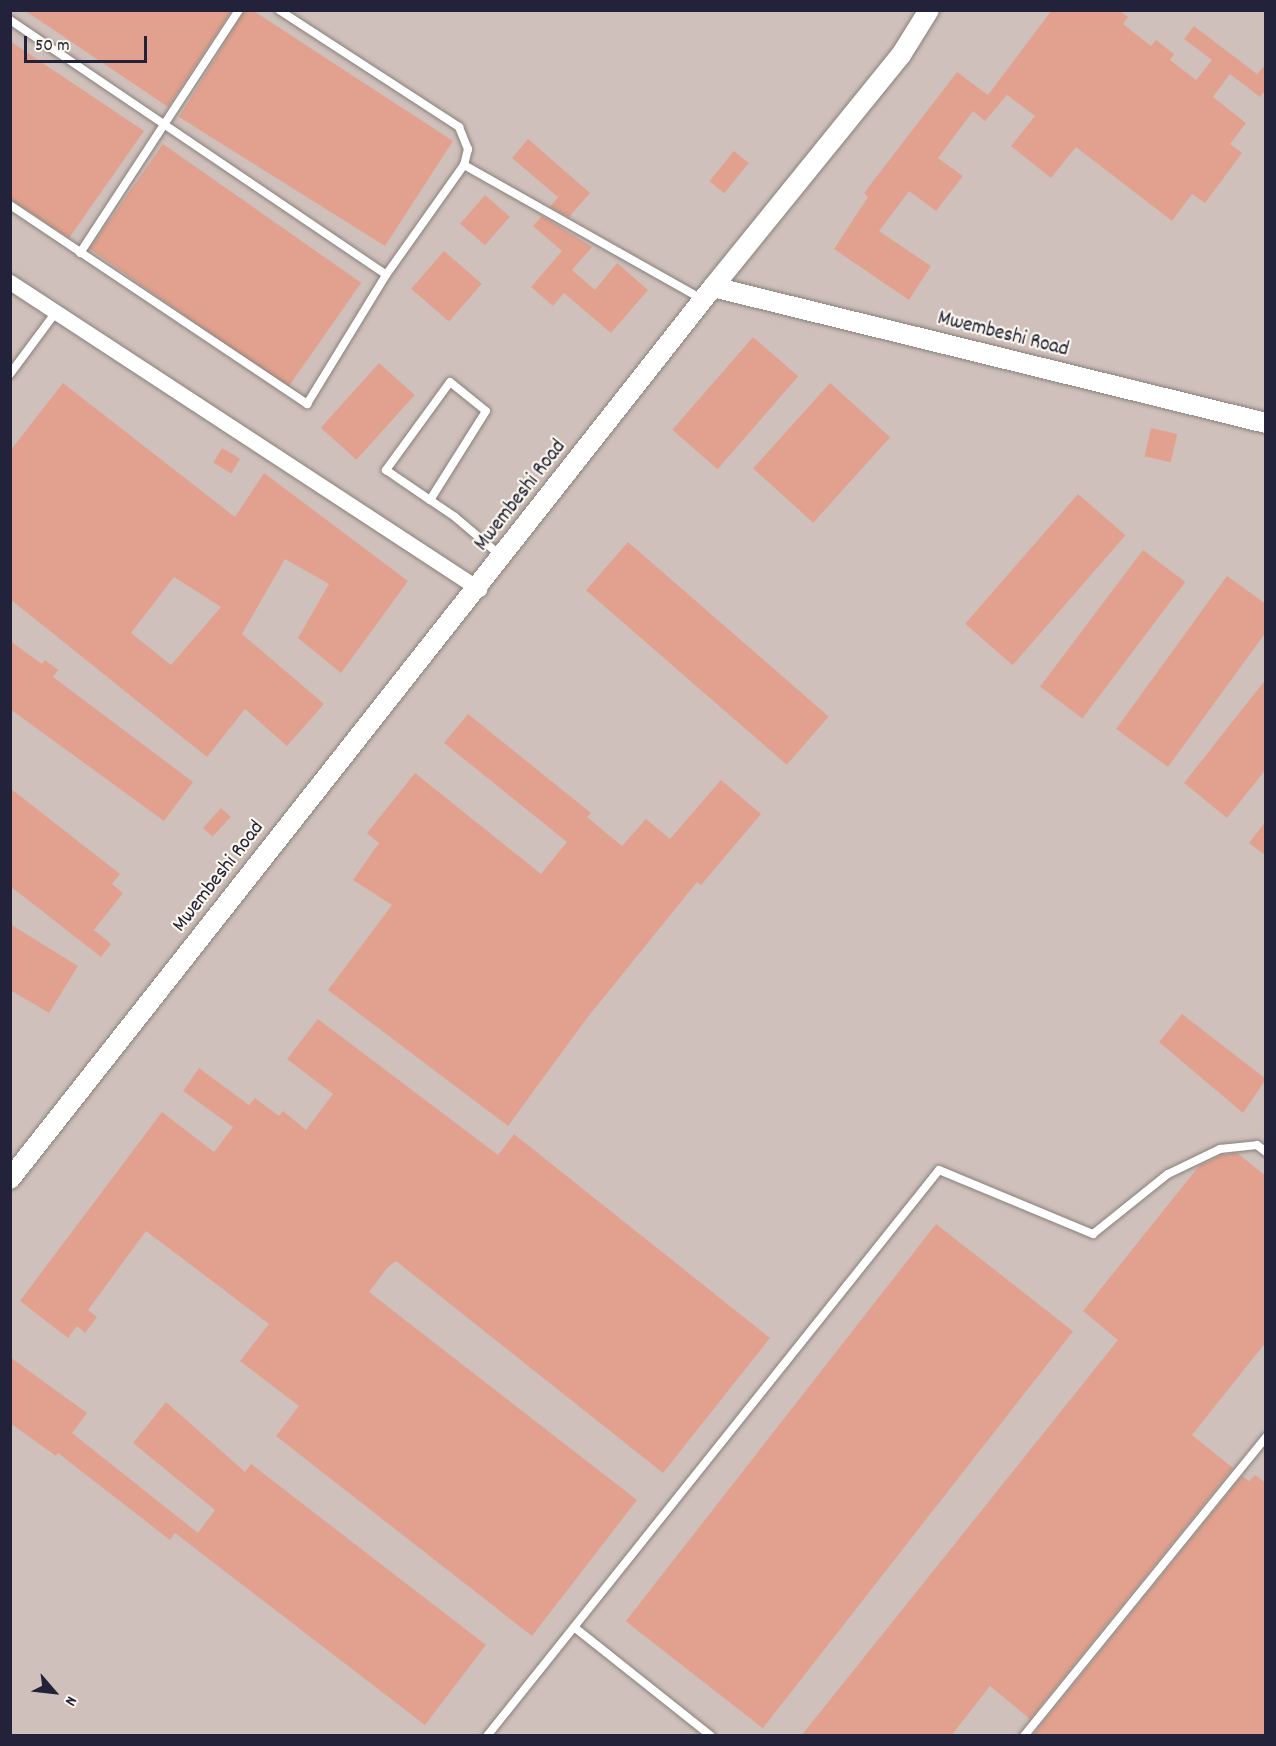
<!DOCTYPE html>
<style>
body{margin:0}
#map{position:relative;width:1276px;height:1746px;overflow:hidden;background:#efddbb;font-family:Dekko,sans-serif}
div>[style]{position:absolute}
.industrial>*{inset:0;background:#d0c0bc;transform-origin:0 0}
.building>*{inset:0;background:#e1a18e;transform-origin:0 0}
.roads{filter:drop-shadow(0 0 2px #88807b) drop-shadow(0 0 2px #88807b)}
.service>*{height:8px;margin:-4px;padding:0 4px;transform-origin:4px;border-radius:4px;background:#fff}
.minor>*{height:15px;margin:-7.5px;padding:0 7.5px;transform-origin:7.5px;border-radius:7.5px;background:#fff}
.tertiary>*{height:20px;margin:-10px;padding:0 10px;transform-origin:10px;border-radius:10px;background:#fff}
span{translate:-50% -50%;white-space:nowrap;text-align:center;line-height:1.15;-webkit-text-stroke:4.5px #fbf7ec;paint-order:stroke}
.street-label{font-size:21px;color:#22223b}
.frame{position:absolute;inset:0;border:12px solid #22223b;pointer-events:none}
.north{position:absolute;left:24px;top:1662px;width:60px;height:60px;-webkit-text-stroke:4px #fbf7ec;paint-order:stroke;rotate:118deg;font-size:16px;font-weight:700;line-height:24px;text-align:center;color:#22223b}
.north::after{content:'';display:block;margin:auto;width:21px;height:27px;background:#22223b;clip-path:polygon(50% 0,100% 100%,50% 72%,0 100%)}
.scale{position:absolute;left:24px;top:36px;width:123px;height:27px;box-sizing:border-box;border:3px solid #22223b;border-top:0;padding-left:8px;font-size:18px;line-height:21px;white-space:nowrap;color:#22223b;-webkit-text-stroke:4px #fbf7ec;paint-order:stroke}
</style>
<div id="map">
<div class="industrial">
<i style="left:11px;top:11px;width:1254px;height:1725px"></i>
</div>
<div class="building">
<i style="clip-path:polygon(24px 10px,232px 10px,168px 107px)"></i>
<i style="clip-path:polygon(245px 10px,252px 10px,453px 141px,385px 246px,179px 117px)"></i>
<i style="clip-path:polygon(1052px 10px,1119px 10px,1128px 17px,1123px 24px,1151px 46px,1156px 40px,1174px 54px,1170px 60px,1196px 80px,1212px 60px,1184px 39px,1194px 26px,1257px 74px,1266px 64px,1266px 90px,1260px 97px,1230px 74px,1213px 97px,1246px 123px,1230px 144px,1242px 153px,1205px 203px,1192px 194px,1172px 221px,1076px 147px,1051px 178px,1011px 146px,1035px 116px,1007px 95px,985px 121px,973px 111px,938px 158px,963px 176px,936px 211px,909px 191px,879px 231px,931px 266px,909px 300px,834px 249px,868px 197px,864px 193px,957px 72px,988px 95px)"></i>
<i style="clip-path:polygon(10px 41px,144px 131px,69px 238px,10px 199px)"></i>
<i style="clip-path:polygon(528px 139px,590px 193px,569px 217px,550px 207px,558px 197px,512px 158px)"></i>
<i style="left:163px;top:144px;width:242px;height:128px;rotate:35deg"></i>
<i style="left:734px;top:151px;width:19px;height:39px;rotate:39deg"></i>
<i style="left:485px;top:195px;width:33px;height:38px;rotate:41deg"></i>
<i style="clip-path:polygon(542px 216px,592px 247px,572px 270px,595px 290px,617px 263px,648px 290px,611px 333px,564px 293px,553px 306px,531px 287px,562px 251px,533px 226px)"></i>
<i style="left:444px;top:251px;width:50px;height:50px;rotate:41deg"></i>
<i style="left:753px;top:337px;width:60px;height:123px;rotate:41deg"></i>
<i style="left:379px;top:363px;width:48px;height:87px;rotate:42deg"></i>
<i style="clip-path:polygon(evenodd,63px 383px,235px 517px,264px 473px,408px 581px,341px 673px,298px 638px,329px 584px,285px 559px,242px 634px,324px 704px,287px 746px,245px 709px,207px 757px,10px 599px,10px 451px,63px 383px,174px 577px,221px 607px,171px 665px,131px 633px,174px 577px)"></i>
<i style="left:830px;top:383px;width:81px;height:115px;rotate:42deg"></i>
<i style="left:1151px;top:428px;width:27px;height:29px;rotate:13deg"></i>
<i style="left:222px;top:448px;width:21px;height:17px;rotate:31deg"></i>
<i style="left:1078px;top:494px;width:63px;height:172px;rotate:41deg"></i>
<i style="left:628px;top:542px;width:266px;height:64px;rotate:41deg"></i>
<i style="left:1143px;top:550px;width:53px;height:171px;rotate:37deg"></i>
<i style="clip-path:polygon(1227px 576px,1266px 604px,1266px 632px,1168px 767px,1116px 729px)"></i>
<i style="clip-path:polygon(10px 641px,42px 664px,45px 660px,58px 670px,53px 677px,193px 782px,164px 821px,10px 709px)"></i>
<i style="clip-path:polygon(1266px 679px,1266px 769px,1227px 818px,1184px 783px)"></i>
<i style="clip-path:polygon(468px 714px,591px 813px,587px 817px,622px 846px,646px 819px,670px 839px,721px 780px,761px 814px,701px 885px,697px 882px,587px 1018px,508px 1126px,328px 990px,392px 905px,353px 880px,379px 843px,367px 833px,415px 773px,541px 874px,567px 842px,444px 743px)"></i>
<i style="clip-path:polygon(10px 788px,120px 874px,112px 884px,123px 893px,94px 930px,111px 944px,101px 957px,10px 886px)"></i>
<i style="left:221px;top:808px;width:13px;height:27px;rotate:42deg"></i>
<i style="clip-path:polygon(1266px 821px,1266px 856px,1249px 843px)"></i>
<i style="clip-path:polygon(10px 924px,78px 966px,49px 1013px,10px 990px)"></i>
<i style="clip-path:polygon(1182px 1014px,1266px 1079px,1243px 1113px,1159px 1042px)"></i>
<i style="clip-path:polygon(318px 1019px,498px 1155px,514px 1134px,770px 1338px,663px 1473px,396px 1261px,388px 1267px,369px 1292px,637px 1500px,532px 1636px,276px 1436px,299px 1406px,240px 1361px,269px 1324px,146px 1231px,88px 1310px,97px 1317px,85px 1333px,77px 1326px,68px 1338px,20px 1301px,162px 1112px,214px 1152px,233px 1127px,183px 1091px,199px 1068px,249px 1105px,255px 1098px,279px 1116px,283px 1111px,306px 1130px,333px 1094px,287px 1059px)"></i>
<i style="clip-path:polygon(1237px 1153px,1266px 1176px,1266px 1342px,1192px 1435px,1233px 1468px,1030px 1719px,990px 1686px,951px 1736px,801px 1736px,1118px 1340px,1083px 1311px,1199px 1166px,1222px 1155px)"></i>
<i style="left:936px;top:1224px;width:174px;height:504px;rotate:38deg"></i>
<i style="clip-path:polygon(10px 1357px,87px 1413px,72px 1433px,198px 1533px,215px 1510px,133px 1443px,166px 1402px,245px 1472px,251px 1464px,486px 1645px,425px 1725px,175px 1533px,170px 1540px,58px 1453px,56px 1456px,10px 1423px)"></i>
<i style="clip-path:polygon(1255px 1475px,1266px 1483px,1266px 1736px,1032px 1736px,1242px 1476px,1249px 1481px)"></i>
</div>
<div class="roads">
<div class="service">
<i style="left:279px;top:10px;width:215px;rotate:33deg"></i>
<i style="left:459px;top:127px;width:24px;rotate:68deg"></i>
<i style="left:468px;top:149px;width:16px;rotate:104deg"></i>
<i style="left:10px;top:20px;width:454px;rotate:34.1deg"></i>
<i style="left:10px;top:205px;width:358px;rotate:33.8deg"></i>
<i style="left:307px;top:404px;width:151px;rotate:-58.5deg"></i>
<i style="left:386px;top:275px;width:135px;rotate:-54.7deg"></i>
<i style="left:464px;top:165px;width:273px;rotate:29.4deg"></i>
<i style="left:80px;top:253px;width:290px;rotate:-56.8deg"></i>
<i style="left:10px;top:374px;width:77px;rotate:-53.4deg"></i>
<i style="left:430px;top:500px;width:105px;rotate:-57.8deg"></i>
<i style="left:486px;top:411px;width:46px;rotate:-141.1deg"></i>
<i style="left:450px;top:382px;width:109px;rotate:126deg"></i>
<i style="left:386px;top:470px;width:53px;rotate:34.3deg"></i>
<i style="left:430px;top:500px;width:30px;rotate:34deg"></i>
<i style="left:455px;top:517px;width:59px;rotate:40.2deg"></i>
<i style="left:574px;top:1627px;width:175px;rotate:38.5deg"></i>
<i style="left:487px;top:1736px;width:724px;rotate:-51.39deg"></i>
<i style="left:939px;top:1170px;width:167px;rotate:22.6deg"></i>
<i style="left:1093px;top:1234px;width:96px;rotate:-38.7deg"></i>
<i style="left:1168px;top:1174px;width:58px;rotate:-25.7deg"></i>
<i style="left:1220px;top:1149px;width:37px;rotate:-6deg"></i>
<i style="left:1257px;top:1145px;width:11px;rotate:38deg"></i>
<i style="left:1024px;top:1736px;width:385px;rotate:-51deg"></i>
</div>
<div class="minor">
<i style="left:10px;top:282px;width:561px;rotate:33.21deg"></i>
</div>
<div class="tertiary">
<i style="left:713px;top:287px;width:569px;rotate:13.82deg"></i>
<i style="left:10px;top:1179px;width:1136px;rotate:-51.76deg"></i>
<i style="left:713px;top:287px;width:299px;rotate:-51deg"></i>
<i style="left:901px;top:55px;width:53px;rotate:-58.1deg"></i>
</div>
</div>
<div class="street-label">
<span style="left:1003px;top:335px;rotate:14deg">Mwembeshi Road</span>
<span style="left:521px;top:496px;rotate:-52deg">Mwembeshi Road</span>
<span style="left:219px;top:877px;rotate:-52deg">Mwembeshi Road</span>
</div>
<div class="frame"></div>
<div class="north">N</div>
<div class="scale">50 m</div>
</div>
